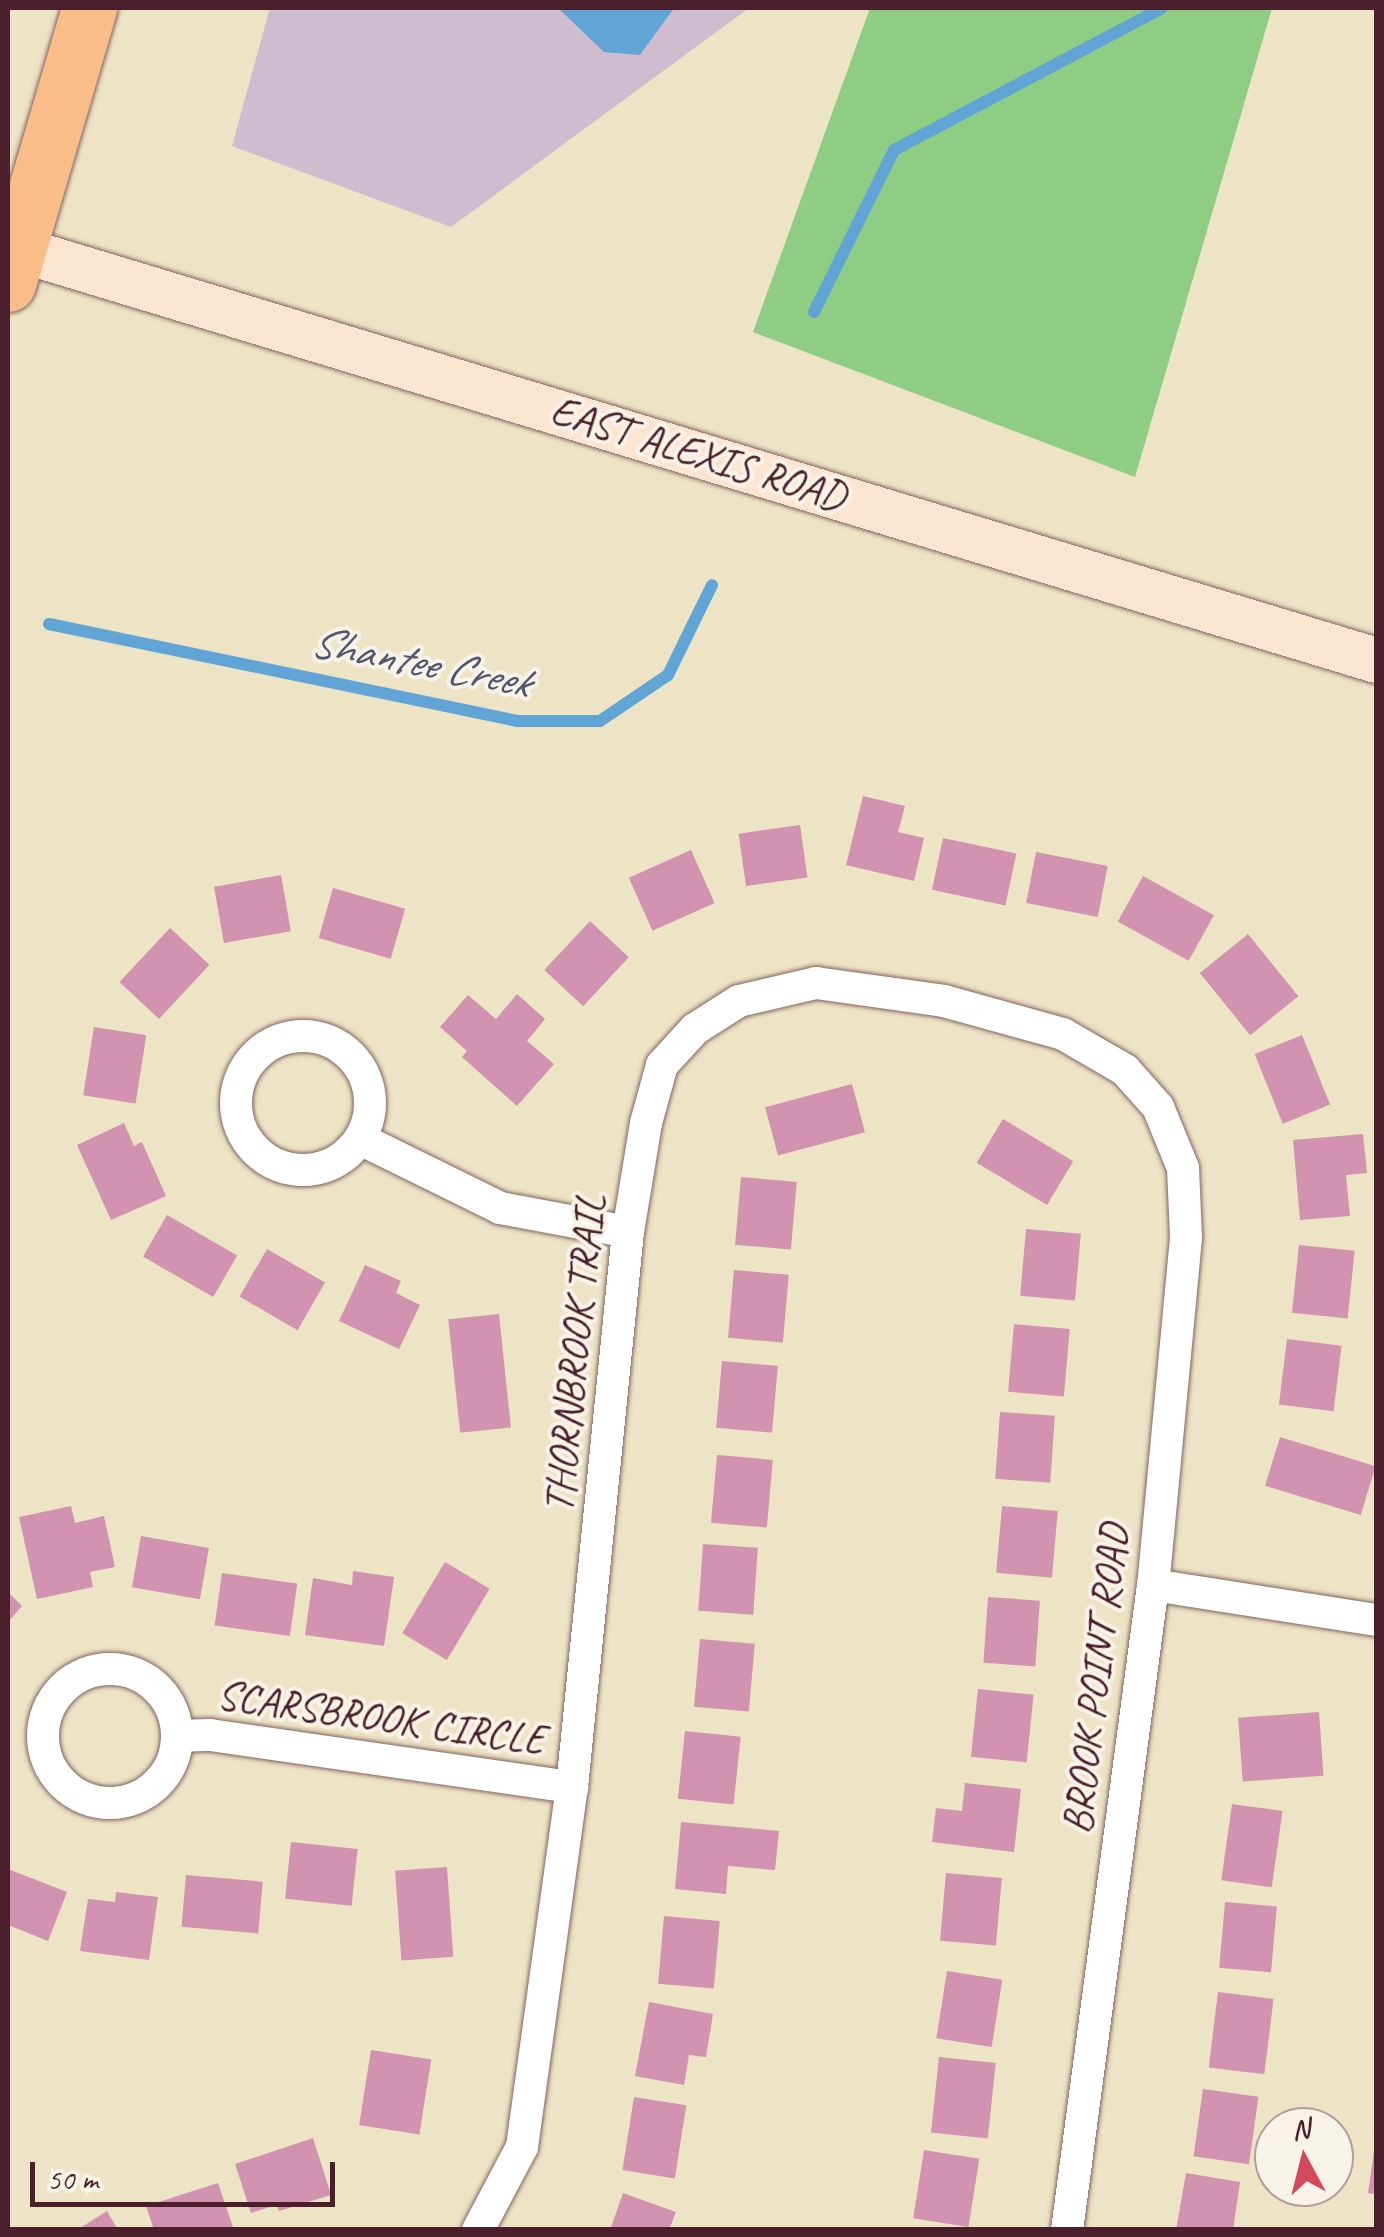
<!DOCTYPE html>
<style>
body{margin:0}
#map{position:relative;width:1384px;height:2237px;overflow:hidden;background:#ede3c5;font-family:Caveat,sans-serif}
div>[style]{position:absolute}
.industrial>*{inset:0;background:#cfbdcf}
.green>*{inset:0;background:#8ecd83}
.water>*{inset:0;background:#60a5d5}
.stream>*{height:12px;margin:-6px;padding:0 6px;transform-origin:6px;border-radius:6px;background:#60a5d5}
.building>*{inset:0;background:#d193af;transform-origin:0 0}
.roads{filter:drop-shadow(0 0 2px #836461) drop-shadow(0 0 2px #836461)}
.street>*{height:32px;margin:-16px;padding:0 16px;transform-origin:16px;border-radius:16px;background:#fff}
.street>.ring{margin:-16px;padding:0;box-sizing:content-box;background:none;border:32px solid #fff;border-radius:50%}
.secondary>*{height:45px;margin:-22.5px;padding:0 22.5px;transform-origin:22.5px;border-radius:22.5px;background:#fce5d0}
.highway>*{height:55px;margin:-27.5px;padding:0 27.5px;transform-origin:27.5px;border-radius:27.5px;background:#f8bd89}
span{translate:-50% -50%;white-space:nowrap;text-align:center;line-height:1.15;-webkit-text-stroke:8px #f7f3e8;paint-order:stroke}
.street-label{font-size:42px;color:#4a1f2b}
.water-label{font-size:45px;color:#53556f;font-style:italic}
.frame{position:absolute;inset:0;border:10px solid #4a1f2b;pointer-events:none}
.north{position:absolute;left:1254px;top:2107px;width:100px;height:100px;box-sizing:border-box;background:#f7f3e8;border:2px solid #b29e9c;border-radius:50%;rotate:353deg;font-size:28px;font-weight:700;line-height:40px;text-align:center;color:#4a1f2b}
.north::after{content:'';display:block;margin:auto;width:35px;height:45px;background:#d1495b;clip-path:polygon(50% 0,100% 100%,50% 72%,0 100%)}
.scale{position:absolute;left:30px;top:2162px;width:305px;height:45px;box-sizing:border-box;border:5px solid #4a1f2b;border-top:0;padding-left:12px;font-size:30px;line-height:35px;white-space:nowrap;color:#4a1f2b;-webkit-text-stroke:8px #f7f3e8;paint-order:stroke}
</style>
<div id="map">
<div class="industrial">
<i style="clip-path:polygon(270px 8px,749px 8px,451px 227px,232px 146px)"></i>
</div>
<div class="green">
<i style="clip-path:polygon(870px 8px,1272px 8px,1135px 477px,753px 332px)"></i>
</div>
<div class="water">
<i style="clip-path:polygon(558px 8px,674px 8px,640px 55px,604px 52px)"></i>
</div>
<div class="stream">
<i style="left:814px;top:312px;width:181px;rotate:-63.7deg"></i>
<i style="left:894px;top:150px;width:303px;rotate:-27.9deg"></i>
<i style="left:49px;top:624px;width:479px;rotate:11.7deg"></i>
<i style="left:518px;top:721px;width:82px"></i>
<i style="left:600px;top:721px;width:82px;rotate:-34.1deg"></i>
<i style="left:668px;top:675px;width:100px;rotate:-63.9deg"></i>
</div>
<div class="building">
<i style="clip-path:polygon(863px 796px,905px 806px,898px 832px,924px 838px,914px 881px,846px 865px)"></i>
<i style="left:800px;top:825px;width:53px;height:62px;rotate:82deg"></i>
<i style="left:943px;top:838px;width:75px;height:53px;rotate:12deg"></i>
<i style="left:691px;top:850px;width:58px;height:68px;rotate:66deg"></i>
<i style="left:1036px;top:852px;width:73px;height:52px;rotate:11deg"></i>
<i style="left:281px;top:875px;width:57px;height:68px;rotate:80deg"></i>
<i style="left:1143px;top:876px;width:81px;height:52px;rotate:29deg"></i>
<i style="left:333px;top:888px;width:75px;height:52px;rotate:16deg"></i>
<i style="left:590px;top:921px;width:53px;height:67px;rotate:43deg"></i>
<i style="left:170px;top:928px;width:54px;height:74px;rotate:43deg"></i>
<i style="left:1248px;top:934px;width:80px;height:62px;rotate:51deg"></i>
<i style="clip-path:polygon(517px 994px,545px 1019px,527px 1041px,554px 1064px,517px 1106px,462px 1057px,467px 1051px,440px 1027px,468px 995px,496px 1019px)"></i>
<i style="left:94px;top:1027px;width:53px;height:69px;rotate:9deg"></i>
<i style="left:1302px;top:1035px;width:75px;height:51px;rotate:68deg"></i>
<i style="left:852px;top:1084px;width:50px;height:90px;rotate:75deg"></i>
<i style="left:1003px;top:1119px;width:82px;height:51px;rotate:31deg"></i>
<i style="clip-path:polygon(124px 1123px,134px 1146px,142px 1142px,166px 1196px,111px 1220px,77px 1145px)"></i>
<i style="clip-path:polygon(1363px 1134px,1367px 1173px,1346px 1175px,1350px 1216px,1300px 1220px,1293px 1140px)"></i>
<i style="left:741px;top:1177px;width:56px;height:68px;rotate:5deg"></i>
<i style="left:167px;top:1215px;width:81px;height:48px;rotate:30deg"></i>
<i style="left:1026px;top:1229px;width:55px;height:67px;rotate:5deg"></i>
<i style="left:1299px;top:1245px;width:56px;height:68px;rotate:6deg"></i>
<i style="left:267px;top:1249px;width:67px;height:55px;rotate:30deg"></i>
<i style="clip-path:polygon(365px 1265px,401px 1281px,396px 1293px,420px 1305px,399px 1349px,339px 1321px)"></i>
<i style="left:734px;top:1270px;width:55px;height:68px;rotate:5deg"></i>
<i style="left:499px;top:1314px;width:114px;height:51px;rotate:84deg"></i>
<i style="left:1014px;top:1324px;width:56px;height:68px;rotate:5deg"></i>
<i style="left:1287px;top:1339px;width:55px;height:66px;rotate:7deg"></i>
<i style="left:722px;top:1361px;width:56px;height:67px;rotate:5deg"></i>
<i style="left:1000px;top:1412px;width:55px;height:67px;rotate:4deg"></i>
<i style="left:1280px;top:1437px;width:100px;height:51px;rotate:17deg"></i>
<i style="left:717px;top:1455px;width:56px;height:68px;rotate:5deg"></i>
<i style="clip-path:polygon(71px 1506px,75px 1523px,104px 1516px,115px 1567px,90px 1572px,93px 1587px,37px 1599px,19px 1517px)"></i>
<i style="left:1002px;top:1506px;width:56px;height:67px;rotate:5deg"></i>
<i style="left:141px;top:1536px;width:69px;height:52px;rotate:10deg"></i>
<i style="left:703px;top:1544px;width:55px;height:67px;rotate:4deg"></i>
<i style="left:445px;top:1562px;width:52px;height:83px;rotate:31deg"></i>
<i style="clip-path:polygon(353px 1571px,394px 1577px,384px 1646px,305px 1635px,313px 1578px,352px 1585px)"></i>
<i style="left:222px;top:1573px;width:76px;height:53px;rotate:8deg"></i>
<i style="clip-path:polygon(8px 1592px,22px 1606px,8px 1622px)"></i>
<i style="left:988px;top:1597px;width:52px;height:66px;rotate:4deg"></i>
<i style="left:700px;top:1639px;width:55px;height:68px;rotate:5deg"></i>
<i style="left:978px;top:1689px;width:56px;height:68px;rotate:6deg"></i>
<i style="left:1319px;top:1712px;width:64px;height:81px;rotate:86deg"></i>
<i style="left:685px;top:1731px;width:56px;height:68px;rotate:6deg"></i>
<i style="clip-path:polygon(965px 1783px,1021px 1789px,1014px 1852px,932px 1842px,936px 1808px,962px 1811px)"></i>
<i style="left:1232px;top:1804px;width:51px;height:77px;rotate:8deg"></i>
<i style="clip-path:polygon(681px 1822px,779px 1831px,775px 1870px,728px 1866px,726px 1894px,675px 1889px)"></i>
<i style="left:291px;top:1842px;width:67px;height:57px;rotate:6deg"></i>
<i style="left:447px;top:1867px;width:90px;height:52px;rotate:86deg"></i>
<i style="clip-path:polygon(8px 1869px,67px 1892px,48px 1941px,8px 1925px)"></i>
<i style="left:946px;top:1873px;width:56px;height:68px;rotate:5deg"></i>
<i style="left:186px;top:1875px;width:77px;height:52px;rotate:5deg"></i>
<i style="clip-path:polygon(116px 1892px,158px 1897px,149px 1960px,80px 1951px,88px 1899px,115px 1902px)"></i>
<i style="left:1225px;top:1902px;width:52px;height:66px;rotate:5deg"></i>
<i style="left:664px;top:1916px;width:56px;height:68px;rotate:5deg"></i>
<i style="left:947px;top:1971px;width:56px;height:68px;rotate:9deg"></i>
<i style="left:1218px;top:1992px;width:56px;height:76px;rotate:7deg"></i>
<i style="clip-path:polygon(649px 2002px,713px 2014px,706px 2057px,689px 2055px,684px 2085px,635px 2076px)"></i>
<i style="left:371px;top:2050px;width:61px;height:76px;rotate:9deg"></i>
<i style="left:939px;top:2057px;width:57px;height:76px;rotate:6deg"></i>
<i style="left:1203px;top:2089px;width:56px;height:68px;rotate:8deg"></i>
<i style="left:634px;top:2097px;width:53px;height:74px;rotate:9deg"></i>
<i style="clip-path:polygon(313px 2138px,331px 2195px,279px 2211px,277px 2205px,251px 2213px,235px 2164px)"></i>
<i style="left:924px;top:2150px;width:56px;height:69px;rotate:9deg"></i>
<i style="clip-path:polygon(1374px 2151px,1376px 2152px,1376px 2194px,1368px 2193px)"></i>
<i style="clip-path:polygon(1186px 2173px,1240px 2182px,1233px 2230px,1176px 2230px)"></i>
<i style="clip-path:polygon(218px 2183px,234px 2230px,154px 2230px,146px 2206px)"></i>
<i style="clip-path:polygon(623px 2193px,676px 2212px,669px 2230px,610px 2230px)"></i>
<i style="clip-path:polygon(107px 2211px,118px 2230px,77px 2230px)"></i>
</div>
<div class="roads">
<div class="street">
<i class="ring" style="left:236px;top:1036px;width:102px;height:102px"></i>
<i style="left:360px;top:1139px;width:156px;rotate:26.2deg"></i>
<i style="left:500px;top:1208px;width:130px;rotate:10.6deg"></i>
<i style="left:1153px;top:1585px;width:226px;rotate:8.9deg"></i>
<i class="ring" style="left:43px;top:1669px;width:102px;height:102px"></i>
<i style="left:178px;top:1736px;width:32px;rotate:-2deg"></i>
<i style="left:210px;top:1735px;width:366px;rotate:8.2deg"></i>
<i style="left:478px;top:2230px;width:94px;rotate:-62.1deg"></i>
<i style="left:522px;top:2147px;width:363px;rotate:-82.1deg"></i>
<i style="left:572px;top:1787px;width:558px;rotate:-84.24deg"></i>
<i style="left:628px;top:1232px;width:110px;rotate:-80.6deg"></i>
<i style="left:646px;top:1123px;width:60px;rotate:-74.6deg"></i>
<i style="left:662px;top:1065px;width:49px;rotate:-47.5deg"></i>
<i style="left:695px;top:1029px;width:52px;rotate:-32.5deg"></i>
<i style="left:739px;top:1001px;width:79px;rotate:-13.2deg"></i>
<i style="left:816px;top:983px;width:129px;rotate:8deg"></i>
<i style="left:944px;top:1001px;width:123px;rotate:15.5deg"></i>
<i style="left:1063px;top:1034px;width:72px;rotate:30.1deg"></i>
<i style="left:1125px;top:1070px;width:50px;rotate:48.3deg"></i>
<i style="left:1158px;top:1107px;width:66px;rotate:67.7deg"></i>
<i style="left:1183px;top:1168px;width:70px;rotate:87.5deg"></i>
<i style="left:1186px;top:1238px;width:349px;rotate:95.4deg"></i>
<i style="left:1153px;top:1585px;width:651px;rotate:97.59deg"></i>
</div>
<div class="secondary">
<i style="left:19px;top:249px;width:1418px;rotate:16.85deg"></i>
</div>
<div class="highway">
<i style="left:8px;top:284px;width:288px;rotate:-73.6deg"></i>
</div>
</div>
<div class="street-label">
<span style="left:698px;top:454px;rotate:17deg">EAST ALEXIS ROAD</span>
<span style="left:575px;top:1354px;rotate:-84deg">THORNBROOK TRAIL</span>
<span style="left:1096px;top:1679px;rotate:-83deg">BROOK POINT ROAD</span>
<span style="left:381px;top:1718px;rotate:8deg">SCARSBROOK CIRCLE</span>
</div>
<div class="water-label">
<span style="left:420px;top:662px;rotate:11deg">Shantee Creek</span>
</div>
<div class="frame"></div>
<div class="north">N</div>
<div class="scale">50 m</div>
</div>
